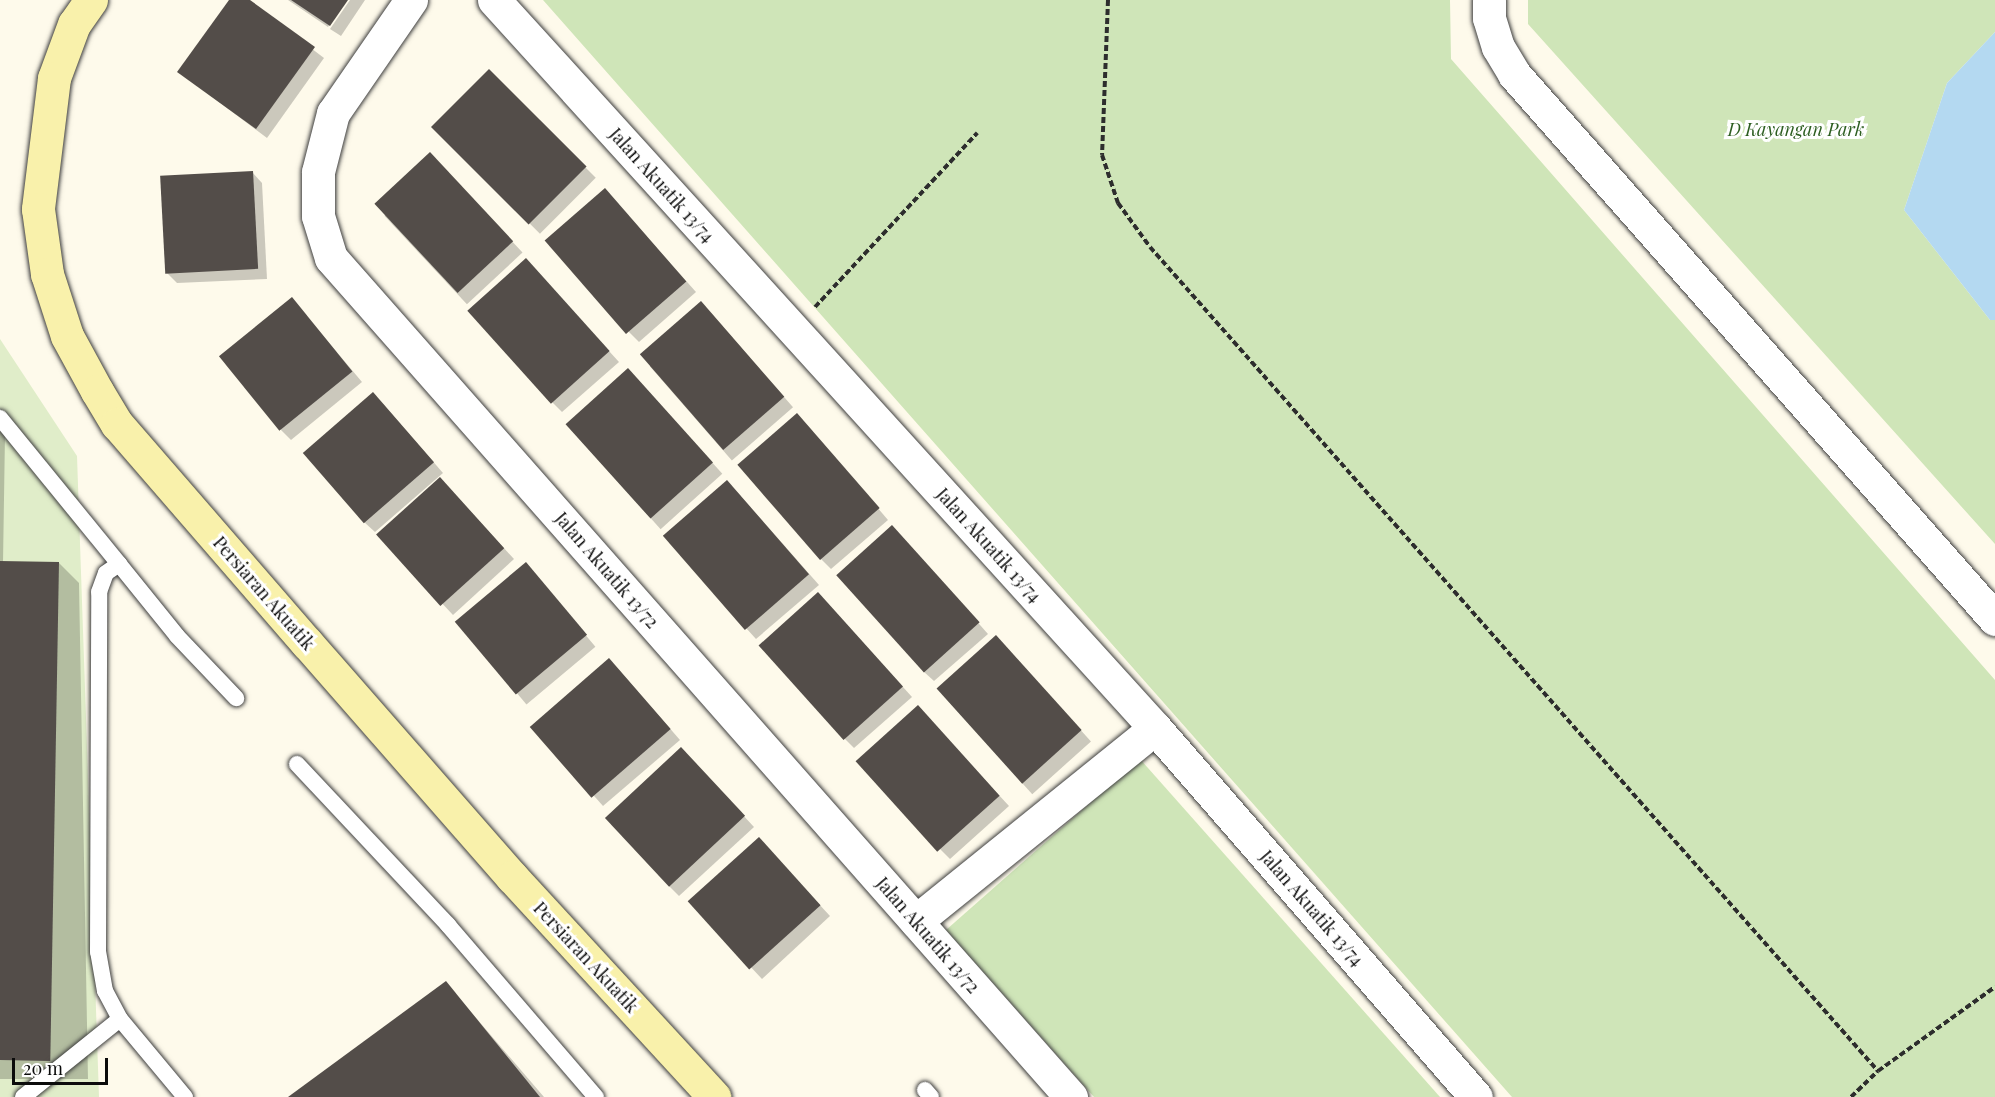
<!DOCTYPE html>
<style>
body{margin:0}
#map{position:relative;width:1995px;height:1097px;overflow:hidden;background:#fefaeb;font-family:"Playfair Display",serif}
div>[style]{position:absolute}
.green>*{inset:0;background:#cfe5b8}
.pitch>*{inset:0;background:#e0edc9}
.water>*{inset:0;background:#b4d9f1}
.shadow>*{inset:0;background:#0003;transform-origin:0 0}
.building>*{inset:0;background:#534d49;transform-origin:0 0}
.path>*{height:4px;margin-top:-2px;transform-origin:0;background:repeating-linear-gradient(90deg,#2d2d2d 0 6px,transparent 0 9px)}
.roads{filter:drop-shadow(0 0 2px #3e3e3e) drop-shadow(0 0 2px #3e3e3e)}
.lane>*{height:16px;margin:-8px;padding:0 8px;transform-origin:8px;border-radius:8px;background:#fff}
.street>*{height:33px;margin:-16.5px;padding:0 16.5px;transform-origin:16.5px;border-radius:16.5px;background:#fff}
.secondary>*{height:33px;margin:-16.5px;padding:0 16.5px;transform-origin:16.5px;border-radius:16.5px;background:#f9f1ab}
span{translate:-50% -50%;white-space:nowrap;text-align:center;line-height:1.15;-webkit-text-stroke:6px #fff;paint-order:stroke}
.park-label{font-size:18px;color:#2d5e21;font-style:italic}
.street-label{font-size:18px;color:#0b0b0b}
.scale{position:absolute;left:12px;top:1058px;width:96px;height:27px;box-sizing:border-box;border:3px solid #0b0b0b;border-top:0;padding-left:8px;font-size:18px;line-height:21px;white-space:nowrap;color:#0b0b0b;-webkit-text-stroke:4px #fff;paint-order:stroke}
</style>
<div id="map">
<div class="green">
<i style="clip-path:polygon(543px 0,1450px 0,1451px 59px,1995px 680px,1995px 1097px,1512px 1097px)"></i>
<i style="clip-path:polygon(1528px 0,1995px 0,1995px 32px,1947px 83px,1904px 210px,1990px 320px,1995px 320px,1995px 544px,1528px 24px)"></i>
<i style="clip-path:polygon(1140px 759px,1440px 1097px,1094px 1097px,946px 930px)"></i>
</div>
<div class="pitch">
<i style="clip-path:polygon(0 339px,77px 456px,99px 1097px,0 1097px)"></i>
</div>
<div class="water">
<i style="clip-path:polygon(1995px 32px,1995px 320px,1990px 320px,1904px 210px,1947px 83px)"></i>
</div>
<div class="shadow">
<i style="clip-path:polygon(231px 0,248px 0,324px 58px,267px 138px,179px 72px)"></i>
<i style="clip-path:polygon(288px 0,346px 0,328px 27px)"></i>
<i style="clip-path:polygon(350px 0,365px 0,341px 36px,330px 29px)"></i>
<i style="left:489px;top:71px;width:151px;height:79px;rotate:45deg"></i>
<i style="left:440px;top:164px;width:121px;height:76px;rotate:47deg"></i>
<i style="clip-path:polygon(252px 172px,262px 183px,267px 279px,177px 283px,167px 273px)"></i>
<i style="clip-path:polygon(615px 201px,696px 292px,639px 342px,629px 332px)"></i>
<i style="clip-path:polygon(536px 271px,619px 362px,562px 412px,552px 402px)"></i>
<i style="clip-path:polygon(292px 299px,362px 382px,291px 440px,281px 430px)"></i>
<i style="left:711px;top:313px;width:125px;height:81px;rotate:49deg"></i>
<i style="left:638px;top:380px;width:126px;height:83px;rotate:48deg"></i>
<i style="clip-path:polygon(383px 404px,443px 473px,375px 532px,364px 522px)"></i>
<i style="clip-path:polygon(807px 425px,888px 520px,831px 569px,821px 559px)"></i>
<i style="clip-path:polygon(0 431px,5px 435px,3px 563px,59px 563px,79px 583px,88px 1079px,0 1079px)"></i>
<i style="clip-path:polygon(450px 489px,514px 559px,453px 615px,378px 535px)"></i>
<i style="clip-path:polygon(737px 492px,819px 585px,756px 639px,746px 628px)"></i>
<i style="clip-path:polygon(902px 537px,988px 634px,934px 681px,923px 671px)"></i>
<i style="left:526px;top:564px;width:108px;height:90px;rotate:50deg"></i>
<i style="clip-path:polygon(828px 604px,912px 697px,854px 748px,844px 738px)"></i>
<i style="left:1006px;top:647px;width:127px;height:79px;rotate:48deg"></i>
<i style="clip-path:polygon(619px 670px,680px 740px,603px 806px,532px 726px)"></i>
<i style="clip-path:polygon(928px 718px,1009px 806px,950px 859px,940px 849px)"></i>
<i style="clip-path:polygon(691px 759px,754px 827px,679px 896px,669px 886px)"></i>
<i style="clip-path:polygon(769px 850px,830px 916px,762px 979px,690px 902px)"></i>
<i style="clip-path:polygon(446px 983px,544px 1097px,290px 1097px)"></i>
</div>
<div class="building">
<i style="clip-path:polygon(229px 0,250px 0,315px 47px,256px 129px,177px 72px)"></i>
<i style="clip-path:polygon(291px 0,348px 0,330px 26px)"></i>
<i style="left:489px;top:69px;width:138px;height:82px;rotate:45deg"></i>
<i style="left:430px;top:152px;width:122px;height:76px;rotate:47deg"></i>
<i style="left:253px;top:171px;width:98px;height:93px;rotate:87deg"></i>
<i style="left:605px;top:188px;width:124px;height:80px;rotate:49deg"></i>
<i style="left:526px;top:258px;width:125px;height:79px;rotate:48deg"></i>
<i style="left:292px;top:297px;width:96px;height:94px;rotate:51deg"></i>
<i style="left:701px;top:301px;width:127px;height:81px;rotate:49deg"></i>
<i style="left:628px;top:368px;width:127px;height:84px;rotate:48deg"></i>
<i style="left:373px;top:392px;width:93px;height:93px;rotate:49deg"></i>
<i style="left:797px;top:413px;width:126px;height:79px;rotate:49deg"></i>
<i style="left:440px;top:477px;width:96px;height:86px;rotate:48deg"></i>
<i style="left:727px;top:480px;width:125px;height:85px;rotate:49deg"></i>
<i style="left:892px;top:525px;width:131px;height:75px;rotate:48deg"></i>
<i style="left:0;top:561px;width:59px;height:499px;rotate:1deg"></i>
<i style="left:526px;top:562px;width:95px;height:93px;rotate:50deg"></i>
<i style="left:818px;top:592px;width:127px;height:80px;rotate:48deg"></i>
<i style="left:996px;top:635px;width:128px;height:80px;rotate:48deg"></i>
<i style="left:609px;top:658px;width:94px;height:105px;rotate:49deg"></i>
<i style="left:918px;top:705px;width:122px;height:84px;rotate:48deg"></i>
<i style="left:681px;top:747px;width:94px;height:104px;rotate:47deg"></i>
<i style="left:759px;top:837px;width:92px;height:96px;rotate:48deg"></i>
<i style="clip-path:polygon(446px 981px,540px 1097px,288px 1097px)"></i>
</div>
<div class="path">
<i style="left:1108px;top:0;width:155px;rotate:92.2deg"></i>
<i style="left:1102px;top:155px;width:51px;rotate:71.6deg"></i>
<i style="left:1118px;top:203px;width:54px;rotate:54deg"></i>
<i style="left:1150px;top:247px;width:1100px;rotate:48.54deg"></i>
<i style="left:815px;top:307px;width:238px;rotate:-47deg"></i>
<i style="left:1851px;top:1097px;width:37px;rotate:-44deg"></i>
<i style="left:1878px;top:1071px;width:144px;rotate:-35.7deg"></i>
</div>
<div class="roads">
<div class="lane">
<i style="left:0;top:418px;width:188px;rotate:50.8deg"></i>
<i style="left:297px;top:764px;width:221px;rotate:46.8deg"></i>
<i style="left:448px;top:925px;width:227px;rotate:49.3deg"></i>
<i style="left:925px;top:1090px;width:9px;rotate:49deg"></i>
<i style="left:23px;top:1097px;width:124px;rotate:-38.8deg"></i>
<i style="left:185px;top:1097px;width:102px;rotate:-129.8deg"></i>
<i style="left:120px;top:1019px;width:32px;rotate:-118deg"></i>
<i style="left:105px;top:991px;width:40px;rotate:-100deg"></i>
<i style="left:98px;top:952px;width:360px;rotate:-89.8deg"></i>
<i style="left:99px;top:592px;width:20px;rotate:-70deg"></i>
<i style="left:106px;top:573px;width:16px;rotate:-35deg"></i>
<i style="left:119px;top:564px;width:92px;rotate:51.1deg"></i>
<i style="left:177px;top:636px;width:86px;rotate:46.4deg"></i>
</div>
<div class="street">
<i style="left:411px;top:0;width:137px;rotate:124.6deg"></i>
<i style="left:333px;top:113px;width:61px;rotate:104.3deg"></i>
<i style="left:318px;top:172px;width:44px;rotate:90deg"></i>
<i style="left:318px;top:216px;width:44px;rotate:72.8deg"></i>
<i style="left:331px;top:258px;width:1119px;rotate:48.59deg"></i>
<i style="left:494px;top:0;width:983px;rotate:47.76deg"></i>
<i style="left:1155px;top:728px;width:489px;rotate:49deg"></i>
<i style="left:1489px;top:0;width:18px;rotate:90deg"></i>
<i style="left:1489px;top:18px;width:30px;rotate:73deg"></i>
<i style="left:1498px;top:47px;width:31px;rotate:59deg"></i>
<i style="left:1514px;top:74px;width:727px;rotate:48.57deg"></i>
<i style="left:916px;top:921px;width:307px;rotate:-38.9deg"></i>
</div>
<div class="secondary">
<i style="left:91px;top:0;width:29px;rotate:125deg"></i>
<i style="left:74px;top:24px;width:58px;rotate:110.3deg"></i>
<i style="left:54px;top:78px;width:132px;rotate:97deg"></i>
<i style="left:38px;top:209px;width:66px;rotate:82.1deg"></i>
<i style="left:47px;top:274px;width:65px;rotate:72.1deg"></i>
<i style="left:67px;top:336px;width:63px;rotate:61.4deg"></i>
<i style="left:97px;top:391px;width:39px;rotate:59deg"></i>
<i style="left:117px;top:424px;width:290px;rotate:49.1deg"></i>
<i style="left:307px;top:643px;width:311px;rotate:48.8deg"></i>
<i style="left:512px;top:877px;width:299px;rotate:47.4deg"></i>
</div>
</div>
<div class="park-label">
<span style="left:1796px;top:129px">D Kayangan Park</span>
</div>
<div class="street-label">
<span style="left:662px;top:185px;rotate:48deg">Jalan Akuatik 13/74</span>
<span style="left:989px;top:545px;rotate:48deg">Jalan Akuatik 13/74</span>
<span style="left:607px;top:570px;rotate:49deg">Jalan Akuatik 13/72</span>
<span style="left:264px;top:593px;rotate:49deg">Persiaran Akuatik</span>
<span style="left:1312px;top:908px;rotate:49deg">Jalan Akuatik 13/74</span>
<span style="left:928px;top:935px;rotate:49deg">Jalan Akuatik 13/72</span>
<span style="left:586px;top:957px;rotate:47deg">Persiaran Akuatik</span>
</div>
<div class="scale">20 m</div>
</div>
